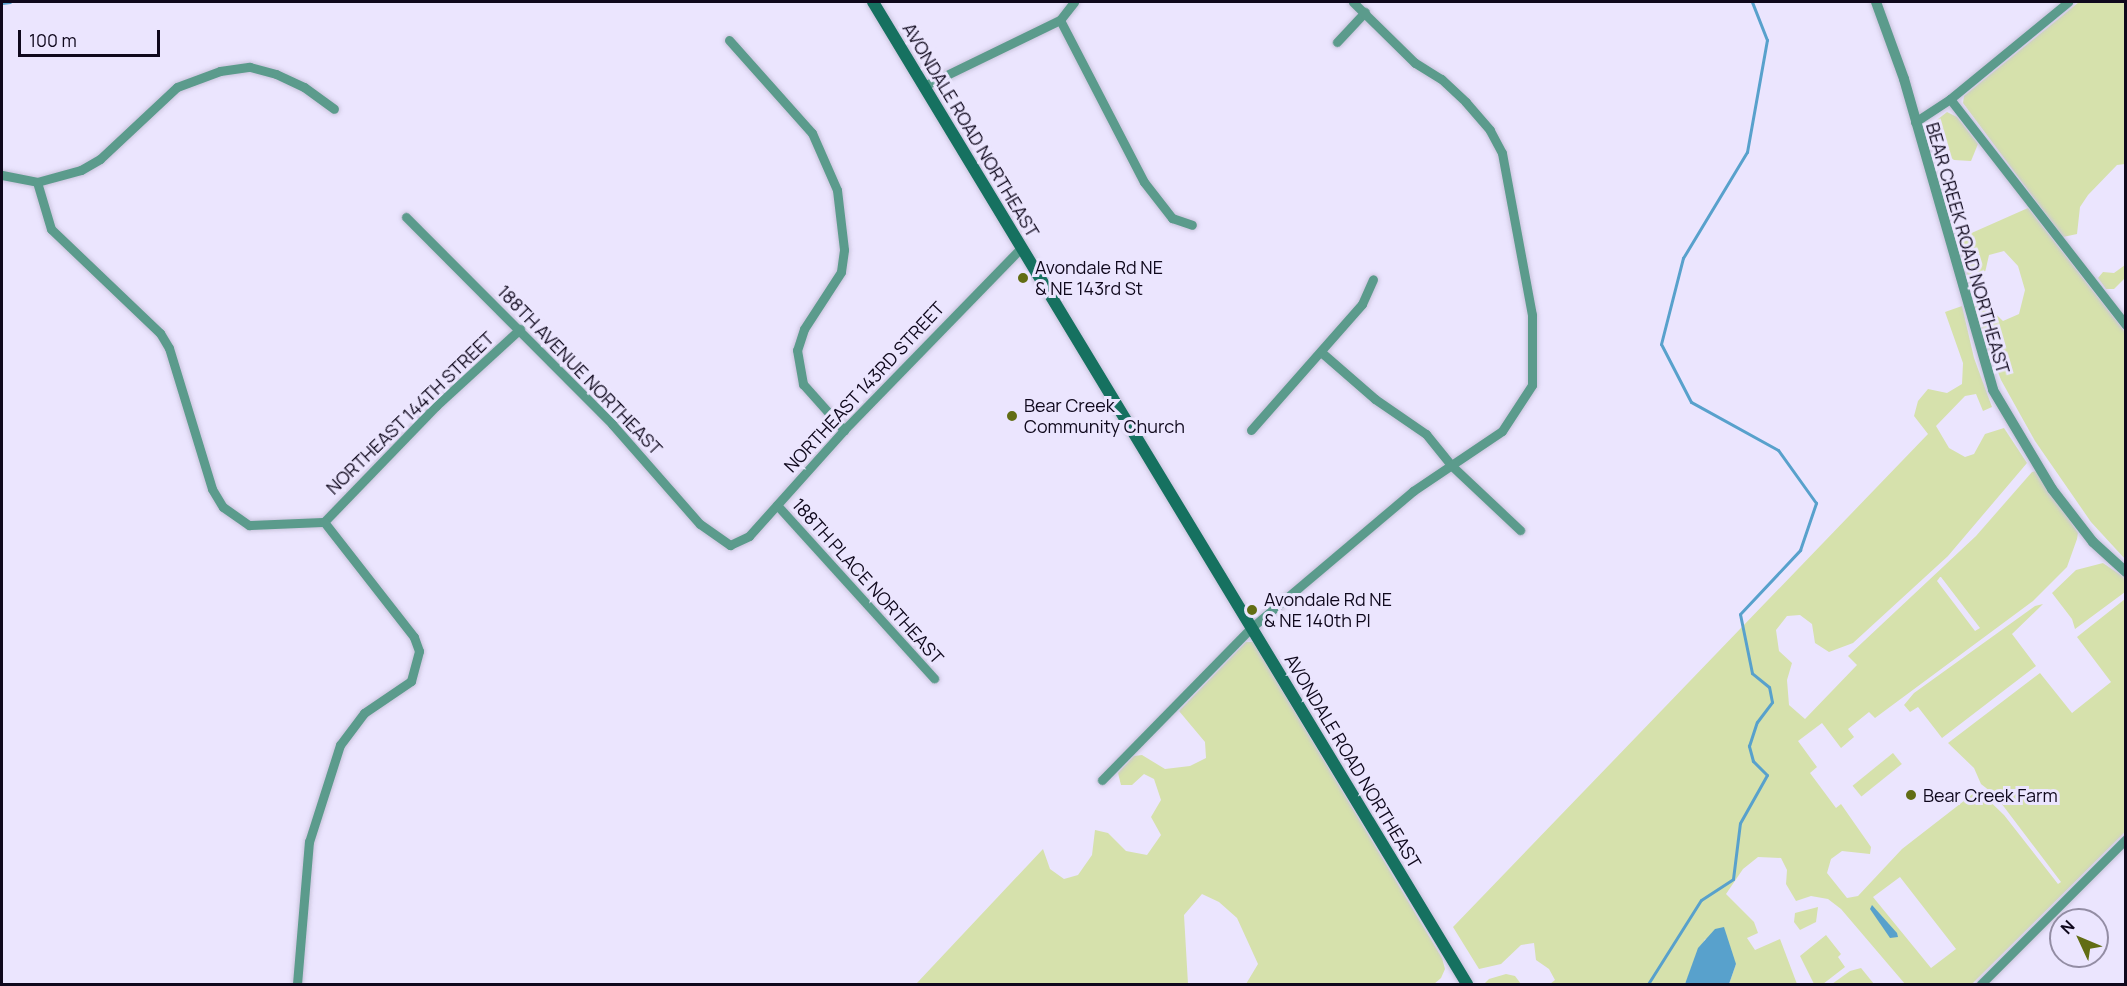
<!DOCTYPE html>
<style>
body{margin:0}
#map{position:relative;width:2127px;height:986px;overflow:hidden;background:#ebe5fe;font-family:Manrope,sans-serif}
div>[style]{position:absolute}
.green>*{inset:0;background:#d6e1ac;transform-origin:0 0}
.water>*{inset:0;background:#58a1cc}
.stream>*{height:3px;margin:-1.5px;padding:0 1.5px;transform-origin:1.5px;border-radius:1.5px;background:#58a1cc}
.roads{filter:drop-shadow(0 0 2px #c8c2da) drop-shadow(0 0 2px #c8c2da)}
.minor>*{height:9px;margin:-4.5px;padding:0 4.5px;transform-origin:4.5px;border-radius:4.5px;background:#5b9b8c}
.tertiary>*{height:10px;margin:-5px;padding:0 5px;transform-origin:5px;border-radius:5px;background:#5b9b8c}
.secondary>*{height:12px;margin:-6px;padding:0 6px;transform-origin:6px;border-radius:6px;background:#167160}
.dots>*{width:16px;height:16px;translate:-50% -50%;box-sizing:border-box;border:3px solid #ebe5fe;border-radius:50%}
span{translate:-50% -50%;white-space:nowrap;text-align:center;line-height:1.15;-webkit-text-stroke:6px #ebe5fe;paint-order:stroke}
.street-label{font-size:18px;color:#0f081c}
.poi-label{font-size:18px;color:#0f081c}
.left{translate:0 -50%;text-align:left}
.frame{position:absolute;inset:0;border:3px solid #0f081c;pointer-events:none}
.north{position:absolute;left:2049px;top:908px;width:60px;height:60px;box-sizing:border-box;background:#ebe5fe;border:2px solid #938da4;border-radius:50%;rotate:314deg;font-size:16px;font-weight:700;line-height:24px;text-align:center;color:#0f081c}
.north::after{content:'';display:block;margin:auto;width:21px;height:27px;background:#626d14;clip-path:polygon(50% 0,100% 100%,50% 72%,0 100%)}
.scale{position:absolute;left:18px;top:30px;width:142px;height:27px;box-sizing:border-box;border:3px solid #0f081c;border-top:0;padding-left:8px;font-size:18px;line-height:21px;white-space:nowrap;color:#0f081c;-webkit-text-stroke:4px #ebe5fe;paint-order:stroke}
</style>
<div id="map">
<div class="green">
<i style="clip-path:polygon(2079px 2px,2125px 2px,2125px 164px,2117px 165px,2088px 195px,2080px 207px,2077px 234px,2063px 237px,1963px 103px,1964px 96px)"></i>
<i style="clip-path:polygon(1947px 112px,1957px 117px,1978px 144px,1971px 161px,1954px 160px,1927px 139px,1928px 127px)"></i>
<i style="clip-path:polygon(2028px 208px,2125px 332px,2125px 559px,2091px 522px,2035px 441px,2001px 380px,1972px 304px,1982px 301px,2003px 321px,2019px 314px,2025px 290px,2018px 266px,2004px 251px,1989px 255px,1982px 286px,1972px 291px,1958px 239px)"></i>
<i style="clip-path:polygon(2125px 265px,2125px 278px,2114px 289px,2106px 289px,2098px 278px,2103px 272px,2114px 273px)"></i>
<i style="clip-path:polygon(evenodd,1962px 306px,1974px 358px,1992px 407px,1983px 411px,1976px 394px,1965px 396px,1936px 426px,1949px 448px,1965px 457px,1974px 454px,1985px 434px,2004px 428px,2027px 463px,1948px 556px,1853px 643px,1829px 652px,1815px 643px,1812px 624px,1800px 615px,1787px 616px,1776px 630px,1779px 651px,1792px 663px,1787px 680px,1789px 705px,1805px 719px,1857px 665px,1848px 656px,1976px 536px,2032px 472px,2036px 471px,2078px 533px,2077px 539px,2067px 567px,2033px 601px,1875px 718px,1869px 712px,1848px 729px,1854px 737px,1841px 748px,1822px 723px,1798px 741px,1817px 767px,1810px 773px,1836px 808px,1841px 804px,1871px 847px,1870px 854px,1842px 851px,1831px 859px,1827px 873px,1847px 898px,1858px 896px,1902px 849px,1978px 790px,2004px 815px,2058px 884px,2061px 882px,1995px 795px,1981px 784px,1974px 768px,1948px 743px,2040px 673px,2072px 713px,2111px 682px,2077px 637px,2125px 599px,2125px 832px,1972px 984px,1905px 984px,1841px 909px,1828px 899px,1811px 896px,1796px 901px,1786px 884px,1787px 870px,1781px 858px,1758px 857px,1743px 869px,1726px 894px,1754px 922px,1758px 933px,1747px 938px,1755px 950px,1780px 939px,1797px 984px,1729px 984px,1736px 964px,1705px 939px,1685px 984px,1550px 984px,1555px 980px,1549px 969px,1536px 960px,1534px 943px,1521px 945px,1501px 964px,1479px 969px,1453px 927px,1928px 434px,1914px 416px,1918px 401px,1928px 389px,1947px 393px,1962px 384px,1963px 363px,1945px 312px,1962px 306px,1940px 577px,1941px 577px,1980px 628px,1975px 631px,1937px 581px,1940px 577px,1962px 306px,1900px 877px,1956px 949px,1931px 968px,1873px 897px,1900px 877px)"></i>
<i style="clip-path:polygon(2103px 563px,2125px 578px,2125px 592px,2075px 629px,2072px 619px,2052px 593px,2076px 570px)"></i>
<i style="clip-path:polygon(2043px 604px,2012px 634px,2036px 666px,1942px 738px,1918px 707px,1910px 712px,1904px 705px,1914px 693px,2035px 606px)"></i>
<i style="clip-path:polygon(1246px 642px,1253px 642px,1442px 958px,1445px 969px,1441px 978px,1434px 984px,1246px 984px,1258px 964px,1237px 918px,1219px 902px,1202px 894px,1184px 915px,1188px 984px,916px 984px,1043px 849px,1050px 869px,1064px 879px,1078px 875px,1092px 855px,1095px 830px,1108px 833px,1126px 851px,1147px 855px,1161px 835px,1151px 817px,1161px 800px,1154px 779px,1144px 774px,1132px 785px,1121px 785px,1118px 773px,1134px 756px,1142px 755px,1165px 769px,1190px 766px,1206px 758px,1205px 742px,1179px 711px)"></i>
<i style="left:1893px;top:753px;width:14px;height:52px;rotate:51deg"></i>
<i style="clip-path:polygon(1818px 907px,1816px 922px,1800px 930px,1794px 922px,1795px 913px)"></i>
<i style="clip-path:polygon(1826px 935px,1841px 954px,1838px 957px,1845px 967px,1823px 984px,1814px 984px,1800px 956px)"></i>
<i style="clip-path:polygon(1861px 968px,1874px 984px,1832px 984px,1850px 971px)"></i>
<i style="clip-path:polygon(1506px 974px,1515px 976px,1521px 984px,1484px 984px,1489px 979px)"></i>
</div>
<div class="water">
<i style="clip-path:polygon(1872px 905px,1897px 933px,1898px 937px,1890px 938px,1870px 909px)"></i>
<i style="clip-path:polygon(1724px 927px,1736px 964px,1729px 984px,1685px 984px,1698px 948px,1715px 929px)"></i>
</div>
<div class="stream">
<i style="left:2px;top:3px;width:8px;rotate:-7deg"></i>
<i style="left:1648px;top:984px;width:99px;rotate:-57.8deg"></i>
<i style="left:1701px;top:900px;width:38px;rotate:-33deg"></i>
<i style="left:1733px;top:879px;width:56px;rotate:-82.9deg"></i>
<i style="left:1740px;top:823px;width:55px;rotate:-60.6deg"></i>
<i style="left:1767px;top:775px;width:20px;rotate:-135deg"></i>
<i style="left:1753px;top:761px;width:16px;rotate:-105deg"></i>
<i style="left:1749px;top:746px;width:25px;rotate:-72deg"></i>
<i style="left:1757px;top:722px;width:25px;rotate:-53deg"></i>
<i style="left:1772px;top:702px;width:15px;rotate:-101deg"></i>
<i style="left:1769px;top:687px;width:22px;rotate:-141deg"></i>
<i style="left:1752px;top:673px;width:60px;rotate:-101.5deg"></i>
<i style="left:1740px;top:614px;width:88px;rotate:-46.8deg"></i>
<i style="left:1800px;top:550px;width:50px;rotate:-71.2deg"></i>
<i style="left:1816px;top:503px;width:65px;rotate:-125.6deg"></i>
<i style="left:1778px;top:450px;width:99px;rotate:-151.1deg"></i>
<i style="left:1691px;top:402px;width:65px;rotate:-117.3deg"></i>
<i style="left:1661px;top:344px;width:89px;rotate:-75.7deg"></i>
<i style="left:1683px;top:258px;width:124px;rotate:-58.9deg"></i>
<i style="left:1747px;top:152px;width:114px;rotate:-79.9deg"></i>
<i style="left:1767px;top:40px;width:41px;rotate:-111.5deg"></i>
</div>
<div class="roads">
<div class="minor">
<i style="left:1060px;top:20px;width:182px;rotate:62.6deg"></i>
<i style="left:1144px;top:182px;width:46px;rotate:52.1deg"></i>
<i style="left:1172px;top:218px;width:21px;rotate:19deg"></i>
<i style="left:729px;top:40px;width:125px;rotate:48.3deg"></i>
<i style="left:812px;top:133px;width:62px;rotate:66.3deg"></i>
<i style="left:837px;top:190px;width:60px;rotate:83.3deg"></i>
<i style="left:844px;top:250px;width:22px;rotate:98deg"></i>
<i style="left:841px;top:272px;width:68px;rotate:123deg"></i>
<i style="left:804px;top:329px;width:22px;rotate:108deg"></i>
<i style="left:797px;top:350px;width:35px;rotate:80deg"></i>
<i style="left:803px;top:384px;width:62px;rotate:48.3deg"></i>
<i style="left:1337px;top:42px;width:41px;rotate:-47deg"></i>
<i style="left:926px;top:85px;width:149px;rotate:-25.9deg"></i>
<i style="left:1060px;top:20px;width:23px;rotate:-52deg"></i>
<i style="left:1950px;top:99px;width:286px;rotate:52.1deg"></i>
<i style="left:1915px;top:122px;width:42px;rotate:-33.3deg"></i>
<i style="left:1950px;top:99px;width:153px;rotate:-39.4deg"></i>
<i style="left:2px;top:175px;width:36px;rotate:11deg"></i>
<i style="left:37px;top:182px;width:46px;rotate:-15.3deg"></i>
<i style="left:81px;top:170px;width:22px;rotate:-30deg"></i>
<i style="left:100px;top:159px;width:105px;rotate:-43.1deg"></i>
<i style="left:177px;top:87px;width:46px;rotate:-20.4deg"></i>
<i style="left:220px;top:71px;width:30px;rotate:-8deg"></i>
<i style="left:250px;top:67px;width:27px;rotate:15deg"></i>
<i style="left:276px;top:74px;width:31px;rotate:25deg"></i>
<i style="left:304px;top:87px;width:37px;rotate:36deg"></i>
<i style="left:37px;top:182px;width:49px;rotate:73.4deg"></i>
<i style="left:51px;top:229px;width:151px;rotate:43.7deg"></i>
<i style="left:160px;top:333px;width:17px;rotate:59deg"></i>
<i style="left:169px;top:348px;width:147px;rotate:73deg"></i>
<i style="left:212px;top:489px;width:21px;rotate:59deg"></i>
<i style="left:223px;top:507px;width:32px;rotate:35deg"></i>
<i style="left:249px;top:525px;width:75px;rotate:-2.3deg"></i>
<i style="left:406px;top:217px;width:292px;rotate:45.1deg"></i>
<i style="left:612px;top:424px;width:133px;rotate:48.7deg"></i>
<i style="left:700px;top:524px;width:37px;rotate:35deg"></i>
<i style="left:730px;top:545px;width:21px;rotate:-25deg"></i>
<i style="left:749px;top:536px;width:142px;rotate:-48.1deg"></i>
<i style="left:844px;top:430px;width:254px;rotate:-45.8deg"></i>
<i style="left:1321px;top:352px;width:72px;rotate:41deg"></i>
<i style="left:1375px;top:399px;width:62px;rotate:34.5deg"></i>
<i style="left:1426px;top:434px;width:40px;rotate:51deg"></i>
<i style="left:1451px;top:465px;width:95px;rotate:43.3deg"></i>
<i style="left:1251px;top:430px;width:168px;rotate:-48.6deg"></i>
<i style="left:1362px;top:304px;width:27px;rotate:-66deg"></i>
<i style="left:777px;top:505px;width:234px;rotate:47.8deg"></i>
<i style="left:324px;top:522px;width:161px;rotate:-46deg"></i>
<i style="left:436px;top:406px;width:114px;rotate:-42.5deg"></i>
<i style="left:1102px;top:780px;width:213px;rotate:-45.6deg"></i>
<i style="left:1251px;top:628px;width:212px;rotate:-40.2deg"></i>
<i style="left:1413px;top:491px;width:107px;rotate:-34deg"></i>
<i style="left:1502px;top:431px;width:55px;rotate:-56.9deg"></i>
<i style="left:1532px;top:385px;width:70px;rotate:-90deg"></i>
<i style="left:1532px;top:315px;width:165px;rotate:-100.5deg"></i>
<i style="left:1502px;top:153px;width:26px;rotate:-118deg"></i>
<i style="left:1490px;top:130px;width:37px;rotate:-131deg"></i>
<i style="left:1466px;top:102px;width:34px;rotate:-137deg"></i>
<i style="left:1441px;top:79px;width:31px;rotate:-148deg"></i>
<i style="left:1415px;top:63px;width:87px;rotate:-135.5deg"></i>
<i style="left:297px;top:984px;width:143px;rotate:-85.2deg"></i>
<i style="left:309px;top:842px;width:102px;rotate:-72.3deg"></i>
<i style="left:340px;top:745px;width:40px;rotate:-53deg"></i>
<i style="left:364px;top:713px;width:57px;rotate:-34.2deg"></i>
<i style="left:411px;top:681px;width:31px;rotate:-75deg"></i>
<i style="left:419px;top:651px;width:15px;rotate:-110deg"></i>
<i style="left:414px;top:637px;width:146px;rotate:-128deg"></i>
<i style="left:1981px;top:984px;width:205px;rotate:-45deg"></i>
</div>
<div class="tertiary">
<i style="left:1876px;top:2px;width:82px;rotate:70deg"></i>
<i style="left:1904px;top:79px;width:323px;rotate:74deg"></i>
<i style="left:1993px;top:390px;width:115px;rotate:59.2deg"></i>
<i style="left:2052px;top:489px;width:67px;rotate:52.3deg"></i>
<i style="left:2093px;top:542px;width:45px;rotate:42.3deg"></i>
</div>
<div class="secondary">
<i style="left:873px;top:2px;width:1148px;rotate:58.83deg"></i>
</div>
</div>
<div class="dots">
<i style="left:1023px;top:278px;background:#626d14"></i>
<i style="left:1012px;top:416px;background:#626d14"></i>
<i style="left:1252px;top:610px;background:#626d14"></i>
<i style="left:1911px;top:795px;background:#626d14"></i>
</div>
<div class="street-label">
<span style="left:971px;top:130px;rotate:59deg">AVONDALE ROAD NORTHEAST</span>
<span style="left:1968px;top:248px;rotate:74deg">BEAR CREEK ROAD NORTHEAST</span>
<span style="left:580px;top:370px;rotate:46deg">188TH AVENUE NORTHEAST</span>
<span style="left:864px;top:387px;rotate:-47deg">NORTHEAST 143RD STREET</span>
<span style="left:410px;top:413px;rotate:-44deg">NORTHEAST 144TH STREET</span>
<span style="left:868px;top:581px;rotate:48deg">188TH PLACE NORTHEAST</span>
<span style="left:1353px;top:761px;rotate:59deg">AVONDALE ROAD NORTHEAST</span>
</div>
<div class="poi-label">
<span class="left" style="left:1035px;top:278px">Avondale Rd NE<br>&amp; NE 143rd St</span>
<span class="left" style="left:1024px;top:416px">Bear Creek<br>Community Church</span>
<span class="left" style="left:1264px;top:610px">Avondale Rd NE<br>&amp; NE 140th Pl</span>
<span class="left" style="left:1923px;top:795px">Bear Creek Farm</span>
</div>
<div class="frame"></div>
<div class="north">N</div>
<div class="scale">100 m</div>
</div>
